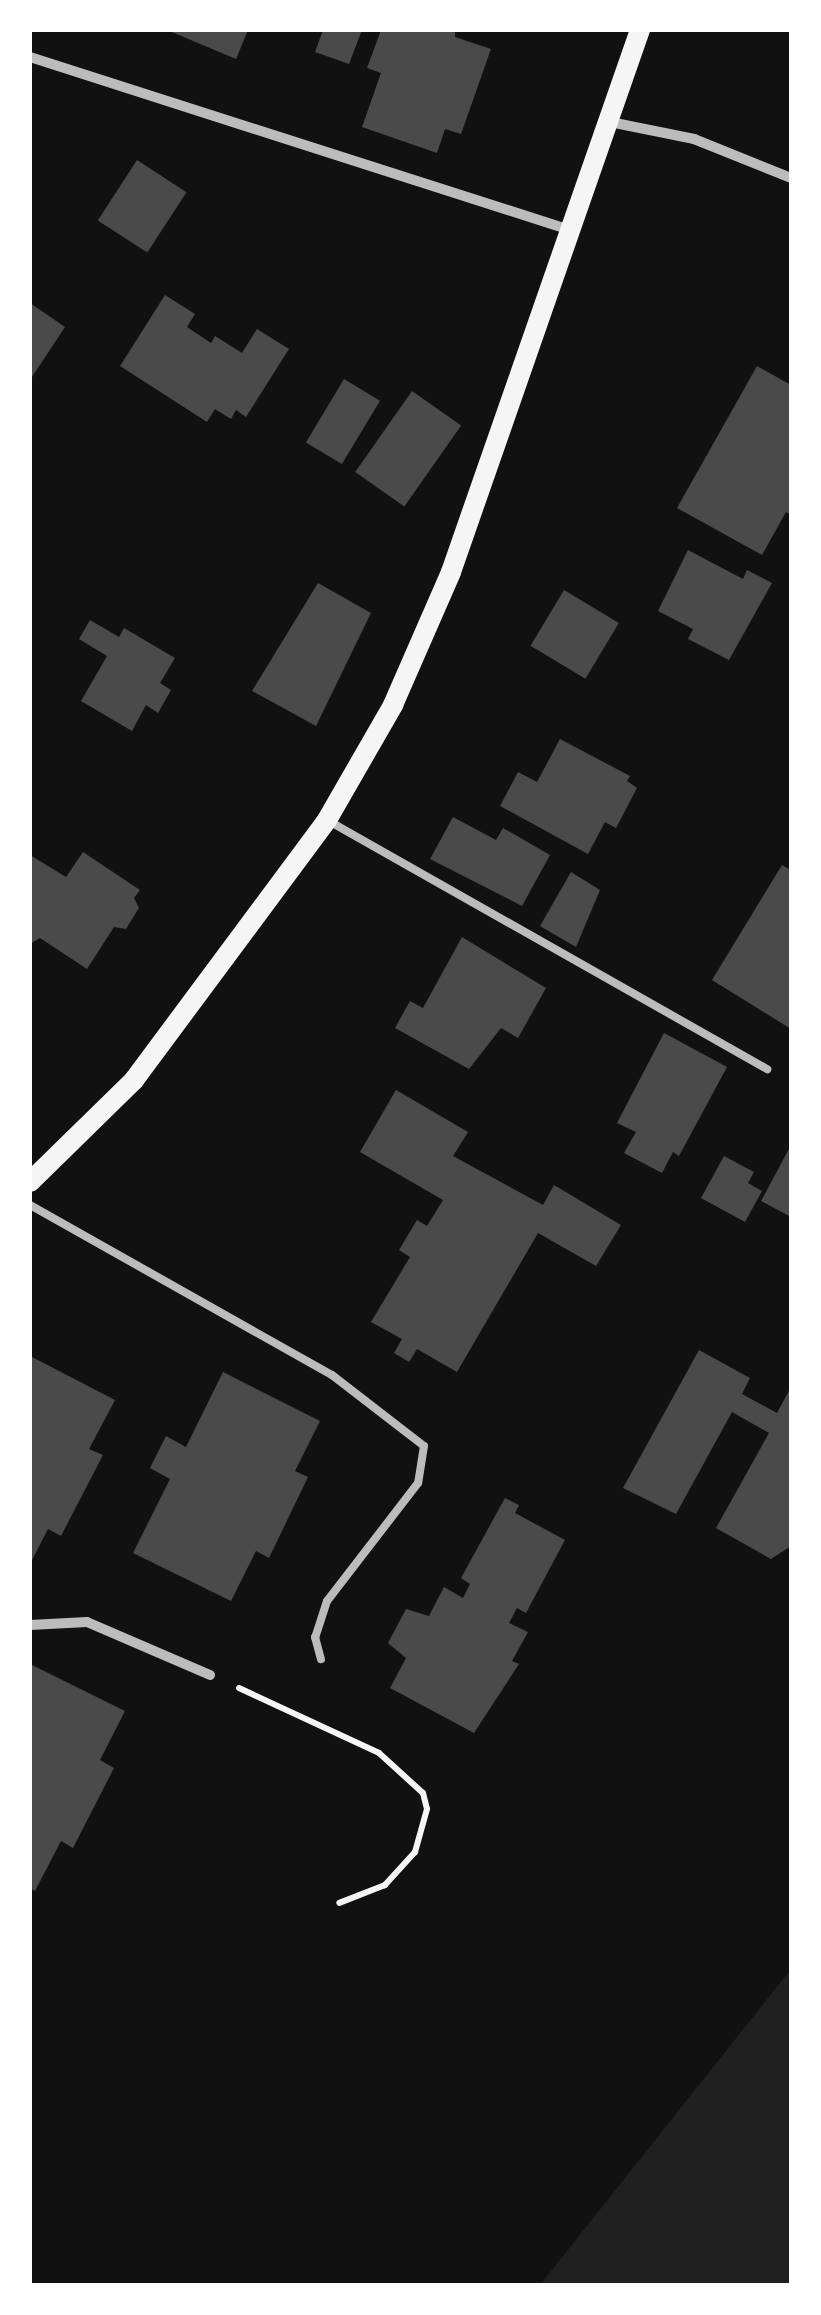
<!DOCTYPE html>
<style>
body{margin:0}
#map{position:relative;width:821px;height:2315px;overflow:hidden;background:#111;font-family:"Golos Text",sans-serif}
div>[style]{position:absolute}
.green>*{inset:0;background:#202020}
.building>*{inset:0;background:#4a4a4a;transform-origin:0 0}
.path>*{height:6px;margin:-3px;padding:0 3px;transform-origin:3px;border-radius:3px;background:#f5f5f5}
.service>*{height:8px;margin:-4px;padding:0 4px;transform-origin:4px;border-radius:4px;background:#bcbcbc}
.minor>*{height:10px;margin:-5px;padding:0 5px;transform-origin:5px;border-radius:5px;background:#bcbcbc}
.secondary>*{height:20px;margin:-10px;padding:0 10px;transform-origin:10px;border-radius:10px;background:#f5f5f5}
span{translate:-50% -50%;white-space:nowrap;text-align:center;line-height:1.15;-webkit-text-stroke:10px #fff;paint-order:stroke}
.frame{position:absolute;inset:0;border:32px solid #fff;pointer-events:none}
</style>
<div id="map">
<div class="green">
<i style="clip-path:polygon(791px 1969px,791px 2285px,540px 2285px)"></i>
</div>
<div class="building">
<i style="clip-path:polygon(167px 30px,248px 30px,236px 59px)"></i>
<i style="clip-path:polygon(323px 30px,362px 30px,349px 64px,315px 52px)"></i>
<i style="clip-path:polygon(381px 30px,455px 30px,455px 37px,491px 49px,461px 134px,445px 129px,437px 153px,362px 127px,381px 73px,367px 68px)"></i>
<i style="left:137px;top:160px;width:59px;height:72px;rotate:33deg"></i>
<i style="clip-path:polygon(165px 295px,195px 314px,187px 327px,211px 343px,215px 336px,242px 353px,257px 329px,289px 349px,246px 417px,236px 410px,231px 419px,215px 409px,207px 422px,120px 366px)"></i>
<i style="clip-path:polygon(30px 303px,65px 327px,30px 380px)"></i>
<i style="clip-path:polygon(757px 366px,791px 385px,791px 515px,786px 512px,762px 555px,677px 508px)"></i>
<i style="left:344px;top:379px;width:42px;height:74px;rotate:31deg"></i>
<i style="left:412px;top:391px;width:60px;height:99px;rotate:35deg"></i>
<i style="clip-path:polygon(688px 550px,743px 579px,747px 570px,772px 583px,729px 660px,688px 639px,693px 629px,658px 611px)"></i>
<i style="clip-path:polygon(318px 583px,371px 613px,316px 726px,252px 691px)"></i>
<i style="left:564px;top:590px;width:64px;height:65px;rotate:31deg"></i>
<i style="clip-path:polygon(90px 620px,119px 637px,124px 628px,175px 658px,160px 683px,171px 690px,158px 713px,146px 705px,132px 731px,81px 701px,107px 656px,79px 639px)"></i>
<i style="clip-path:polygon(560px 739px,630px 776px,627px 781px,637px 788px,616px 828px,605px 822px,588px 854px,500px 806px,518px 772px,537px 782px)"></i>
<i style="clip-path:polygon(453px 817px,496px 840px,503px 828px,550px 855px,522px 906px,430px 859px)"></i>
<i style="clip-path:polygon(83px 852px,140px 890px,134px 898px,139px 908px,126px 929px,114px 927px,87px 969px,40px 938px,30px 944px,30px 855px,66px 877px)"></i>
<i style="clip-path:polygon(782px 865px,791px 870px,791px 1029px,712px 980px)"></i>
<i style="clip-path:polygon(571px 872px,600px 890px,576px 947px,540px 926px)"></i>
<i style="clip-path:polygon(462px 937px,546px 988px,518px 1038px,501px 1028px,469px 1069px,395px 1028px,410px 1001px,423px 1008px)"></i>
<i style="clip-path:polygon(664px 1033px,727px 1067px,679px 1156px,673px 1152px,662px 1173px,624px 1153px,636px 1132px,617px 1123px)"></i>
<i style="clip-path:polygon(396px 1090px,468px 1132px,453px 1156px,543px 1205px,554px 1185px,621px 1225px,596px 1266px,538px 1233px,457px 1372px,417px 1349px,409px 1362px,394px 1353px,402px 1339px,371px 1322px,410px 1257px,399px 1250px,417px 1220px,427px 1226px,443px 1200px,360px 1152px)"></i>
<i style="clip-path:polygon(791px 1145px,791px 1217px,761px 1201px)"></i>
<i style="clip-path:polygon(724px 1156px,754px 1172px,748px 1183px,762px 1191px,745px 1222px,701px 1198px)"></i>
<i style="clip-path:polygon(699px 1350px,750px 1378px,742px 1394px,777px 1413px,791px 1387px,791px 1546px,771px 1559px,716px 1528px,769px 1433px,732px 1412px,676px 1514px,623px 1488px)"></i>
<i style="clip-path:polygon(30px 1356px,115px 1400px,89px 1449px,103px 1455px,61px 1536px,48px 1529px,30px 1564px)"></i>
<i style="clip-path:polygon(223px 1372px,320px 1421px,295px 1471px,308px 1477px,269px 1558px,256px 1551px,231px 1601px,133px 1553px,170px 1479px,150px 1468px,166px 1436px,186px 1447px)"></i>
<i style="clip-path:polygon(505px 1498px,519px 1505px,515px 1513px,565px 1540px,526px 1613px,517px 1608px,509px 1623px,528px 1632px,512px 1661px,519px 1664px,474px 1733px,390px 1688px,406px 1658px,388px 1643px,406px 1609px,429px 1616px,444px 1587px,463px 1598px,470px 1584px,461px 1578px)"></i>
<i style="clip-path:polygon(30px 1664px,125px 1711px,100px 1760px,114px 1768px,73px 1848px,61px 1841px,35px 1891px,30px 1888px)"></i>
</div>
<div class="path">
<i style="left:239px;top:1688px;width:154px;rotate:24.9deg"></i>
<i style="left:379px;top:1753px;width:59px;rotate:42.3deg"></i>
<i style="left:423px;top:1793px;width:16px;rotate:76deg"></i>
<i style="left:427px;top:1809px;width:45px;rotate:105.6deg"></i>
<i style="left:415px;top:1852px;width:45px;rotate:132.3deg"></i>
<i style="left:385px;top:1885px;width:49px;rotate:158.6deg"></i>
</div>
<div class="service">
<i style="left:327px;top:820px;width:506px;rotate:29.51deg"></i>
<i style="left:30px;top:1205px;width:347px;rotate:29.4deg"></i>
<i style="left:332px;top:1375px;width:116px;rotate:37.7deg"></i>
<i style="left:424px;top:1446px;width:37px;rotate:99deg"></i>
<i style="left:418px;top:1483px;width:149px;rotate:127.6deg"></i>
<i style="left:327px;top:1601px;width:38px;rotate:108deg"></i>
<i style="left:315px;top:1637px;width:23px;rotate:75deg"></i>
</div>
<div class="minor">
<i style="left:30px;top:57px;width:567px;rotate:17.76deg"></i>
<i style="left:610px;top:122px;width:86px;rotate:11.4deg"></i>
<i style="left:694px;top:139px;width:105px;rotate:21.9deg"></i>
<i style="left:30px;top:1625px;width:57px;rotate:-3deg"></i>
<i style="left:87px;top:1622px;width:134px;rotate:23.3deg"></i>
</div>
<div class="secondary">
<i style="left:30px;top:1182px;width:146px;rotate:-44.4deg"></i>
<i style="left:134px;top:1080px;width:324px;rotate:-53.4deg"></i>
<i style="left:327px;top:820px;width:133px;rotate:-60.1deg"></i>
<i style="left:393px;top:705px;width:145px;rotate:-66.4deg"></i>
<i style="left:451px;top:572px;width:574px;rotate:-70.78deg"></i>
</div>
<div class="frame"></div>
</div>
